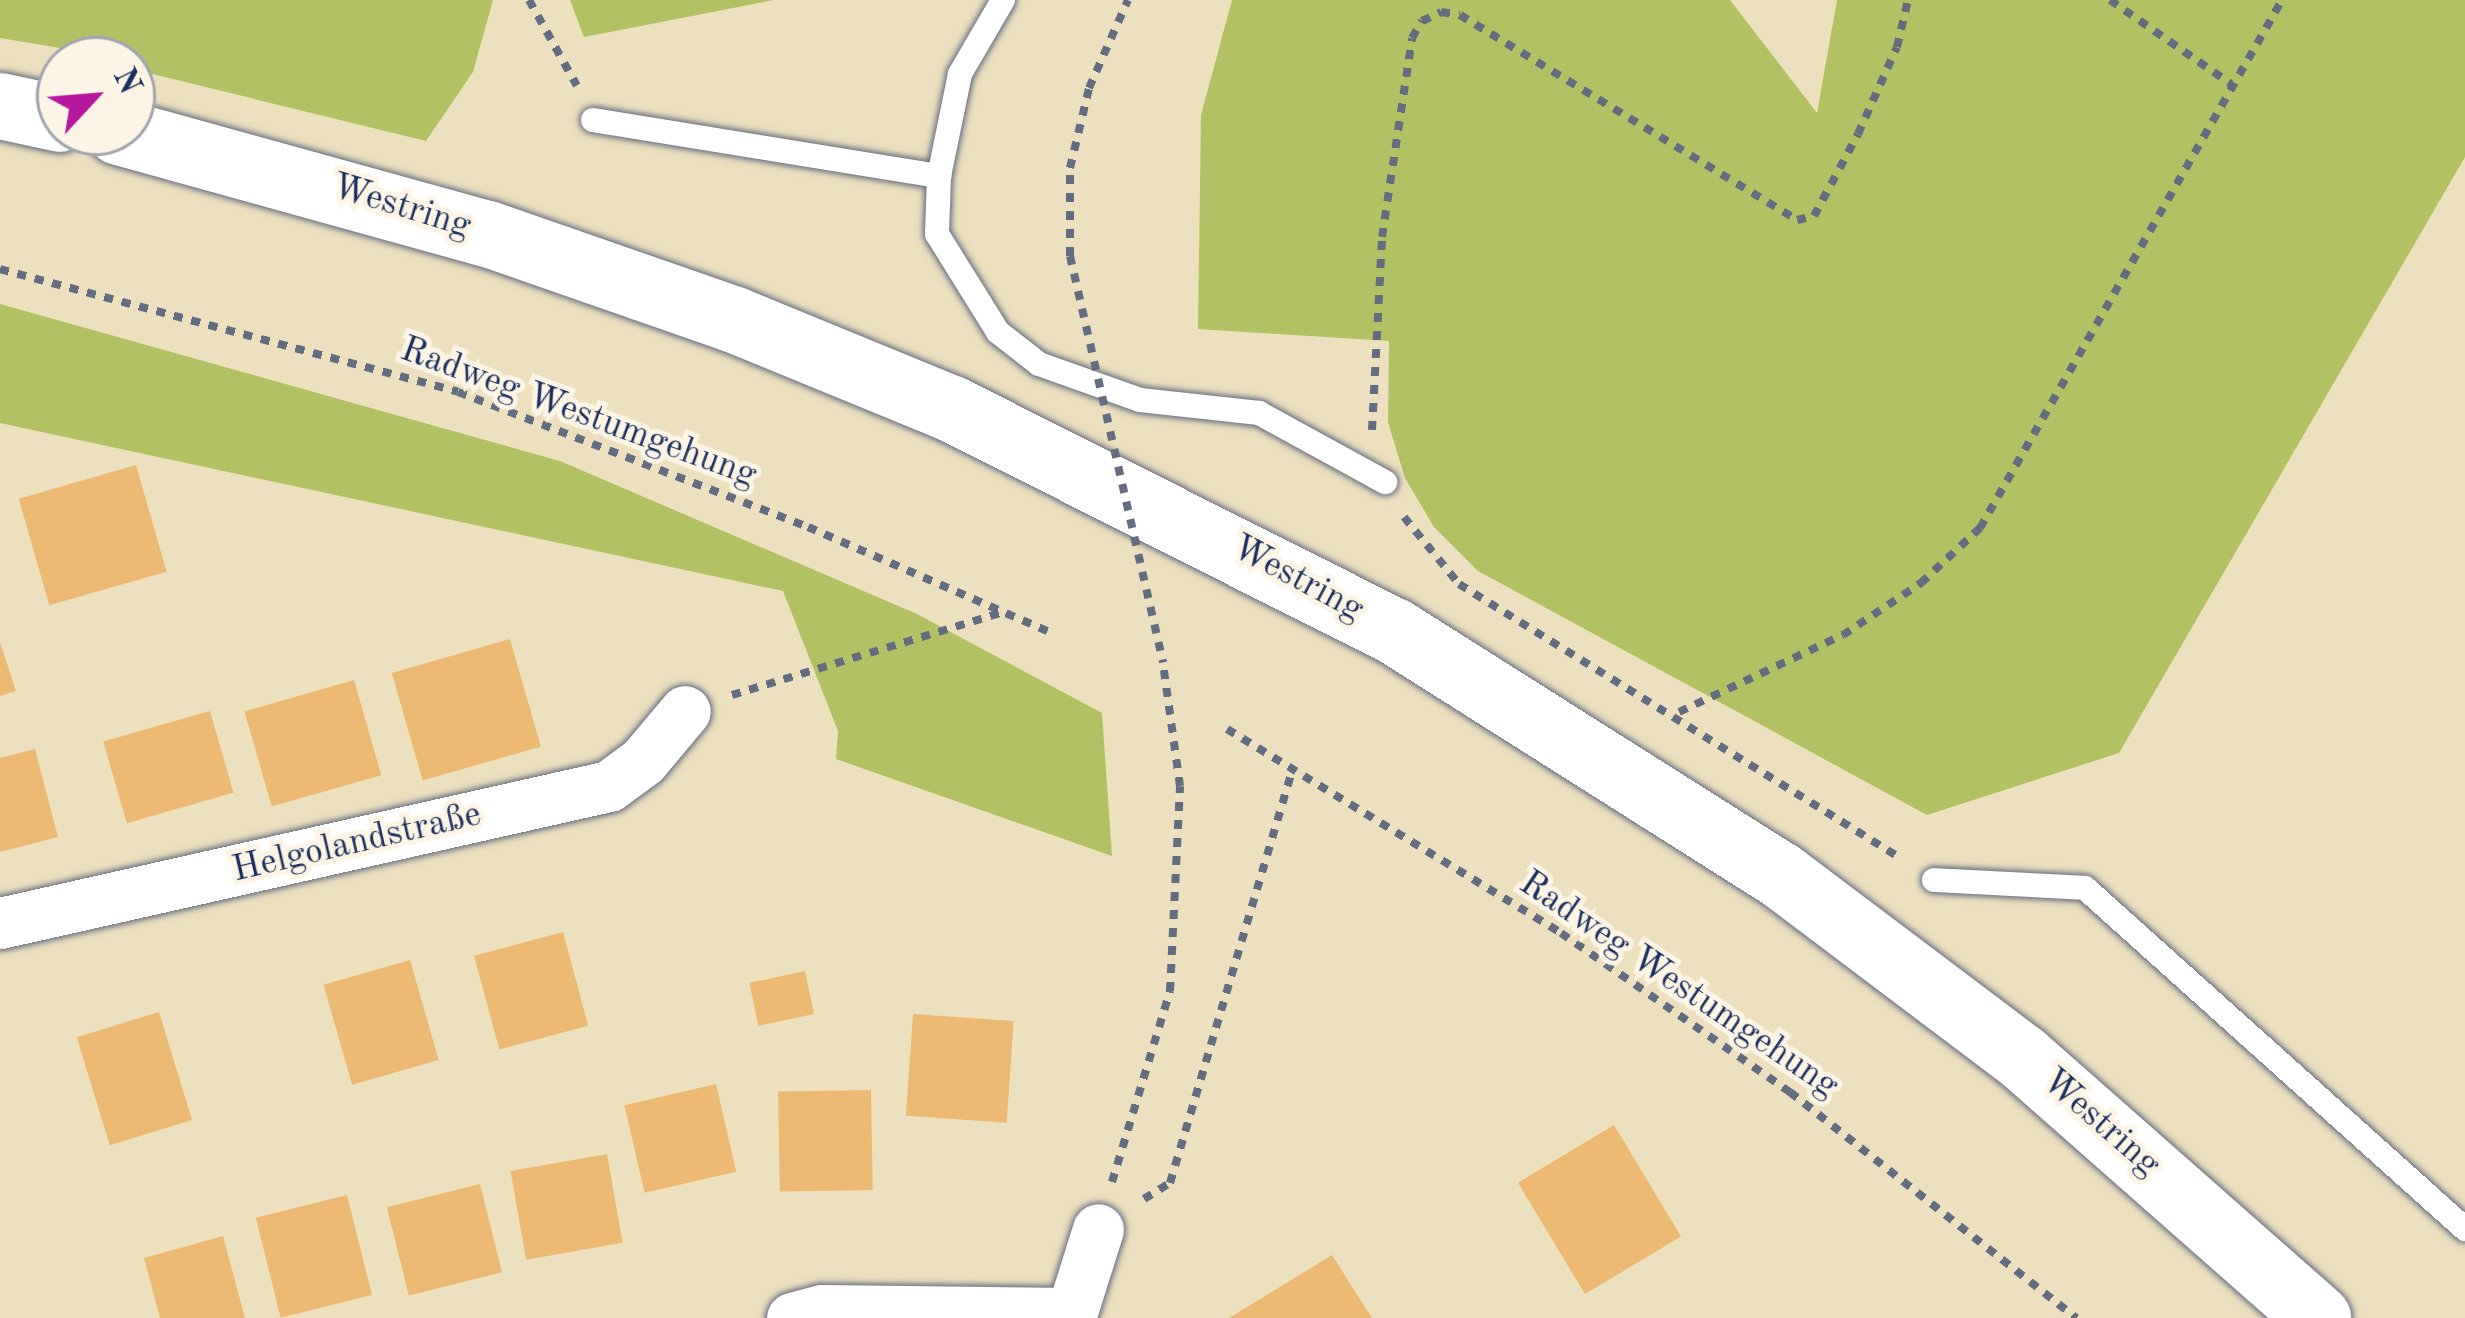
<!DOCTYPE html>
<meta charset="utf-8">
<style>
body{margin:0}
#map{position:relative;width:2465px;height:1318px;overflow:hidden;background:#ede0be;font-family:"Old Standard TT",serif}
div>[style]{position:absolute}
.green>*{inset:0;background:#b2c163}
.building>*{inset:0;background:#ebb973;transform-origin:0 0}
.path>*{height:8px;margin-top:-4px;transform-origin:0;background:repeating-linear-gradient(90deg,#646d80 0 9px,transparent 0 18px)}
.roads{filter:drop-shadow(0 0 3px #646d80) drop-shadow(0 0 3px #646d80)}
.service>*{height:24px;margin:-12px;padding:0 12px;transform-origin:12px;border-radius:12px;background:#fff}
.minor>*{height:51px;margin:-25.5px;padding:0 25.5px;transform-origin:25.5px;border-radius:25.5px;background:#fff}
.primary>*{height:66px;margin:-33px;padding:0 33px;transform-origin:33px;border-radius:33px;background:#fff}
.path-bridge>*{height:8px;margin-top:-4px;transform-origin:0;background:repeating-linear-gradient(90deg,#646d80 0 9px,transparent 0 18px)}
span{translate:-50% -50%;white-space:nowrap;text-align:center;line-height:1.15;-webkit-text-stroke:10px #fcf5e5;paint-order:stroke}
.street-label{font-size:36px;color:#1b2f5e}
.north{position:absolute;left:36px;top:36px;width:120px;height:120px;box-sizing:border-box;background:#fcf5e5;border:3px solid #a2a6af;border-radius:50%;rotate:64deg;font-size:33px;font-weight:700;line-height:48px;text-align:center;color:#1b2f5e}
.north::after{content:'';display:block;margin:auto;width:42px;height:54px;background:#b5179e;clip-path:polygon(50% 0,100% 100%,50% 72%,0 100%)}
</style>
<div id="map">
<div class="green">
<i style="clip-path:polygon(0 0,493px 0,473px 72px,426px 141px,132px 69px,132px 60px,0 38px)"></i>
<i style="clip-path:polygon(570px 0,774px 0,584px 37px)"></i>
<i style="clip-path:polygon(1232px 0,1730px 0,1817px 113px,1837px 0,2465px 0,2465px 157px,2119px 753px,1927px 815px,1478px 571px,1434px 527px,1405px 478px,1388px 422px,1389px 341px,1198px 329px,1201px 115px)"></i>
<i style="clip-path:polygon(0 304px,560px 461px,917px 614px,1102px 713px,1112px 856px,836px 759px,838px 731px,783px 591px,0 423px)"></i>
</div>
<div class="building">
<i style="left:136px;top:465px;width:111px;height:122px;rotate:74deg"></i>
<i style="left:510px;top:639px;width:112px;height:123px;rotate:74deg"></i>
<i style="clip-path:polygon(0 642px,16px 691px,0 696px)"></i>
<i style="left:354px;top:680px;width:99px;height:114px;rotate:74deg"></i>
<i style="left:210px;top:711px;width:85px;height:111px;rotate:74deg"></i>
<i style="clip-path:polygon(35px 749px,58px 837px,0 852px,0 758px)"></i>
<i style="left:563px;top:932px;width:97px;height:92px;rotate:75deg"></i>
<i style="left:410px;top:960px;width:104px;height:90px;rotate:74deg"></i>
<i style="left:805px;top:971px;width:44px;height:57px;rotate:78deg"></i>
<i style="left:159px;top:1012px;width:113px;height:86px;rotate:73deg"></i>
<i style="left:913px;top:1014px;width:101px;height:102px;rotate:4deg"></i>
<i style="left:716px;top:1084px;width:90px;height:94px;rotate:77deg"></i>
<i style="left:871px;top:1090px;width:100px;height:93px;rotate:89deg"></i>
<i style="left:1614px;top:1125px;width:130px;height:112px;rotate:59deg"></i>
<i style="left:607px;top:1154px;width:90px;height:98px;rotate:80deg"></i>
<i style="left:480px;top:1184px;width:91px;height:96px;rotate:76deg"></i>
<i style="left:347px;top:1195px;width:103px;height:94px;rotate:76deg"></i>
<i style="clip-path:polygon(223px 1236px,245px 1318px,160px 1318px,144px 1258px)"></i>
<i style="clip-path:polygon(1332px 1255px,1372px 1318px,1229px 1318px)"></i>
</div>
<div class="path">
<i style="left:529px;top:0;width:98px;rotate:60.8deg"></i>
<i style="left:2110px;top:0;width:147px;rotate:34.8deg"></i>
<i style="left:1070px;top:256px;width:88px;rotate:-90deg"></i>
<i style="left:1070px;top:168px;width:82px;rotate:-76.6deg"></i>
<i style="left:1089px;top:88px;width:96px;rotate:-66.1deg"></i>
<i style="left:0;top:269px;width:474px;rotate:15deg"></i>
<i style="left:458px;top:392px;width:375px;rotate:21.1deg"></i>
<i style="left:808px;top:527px;width:268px;rotate:23.5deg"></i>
<i style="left:1372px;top:430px;width:193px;rotate:-87deg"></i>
<i style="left:1382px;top:237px;width:201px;rotate:-81.4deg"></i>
<i style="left:1412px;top:38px;width:20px;rotate:-60deg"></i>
<i style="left:1422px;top:21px;width:21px;rotate:-25deg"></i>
<i style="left:1441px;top:12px;width:19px;rotate:9deg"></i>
<i style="left:1460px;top:15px;width:394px;rotate:31.3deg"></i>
<i style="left:1797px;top:220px;width:17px;rotate:-13deg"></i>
<i style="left:1814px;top:216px;width:93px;rotate:-61.8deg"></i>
<i style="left:1858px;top:134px;width:95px;rotate:-65.9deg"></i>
<i style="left:1897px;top:47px;width:48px;rotate:-76.8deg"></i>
<i style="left:1404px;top:517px;width:87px;rotate:50.6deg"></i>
<i style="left:1459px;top:584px;width:521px;rotate:31.83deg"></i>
<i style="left:732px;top:695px;width:284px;rotate:-17deg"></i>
<i style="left:1679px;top:712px;width:181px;rotate:-25.2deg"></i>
<i style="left:1843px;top:635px;width:94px;rotate:-33.7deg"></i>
<i style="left:1921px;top:583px;width:81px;rotate:-43deg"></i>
<i style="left:1980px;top:528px;width:608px;rotate:-60.23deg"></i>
<i style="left:1227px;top:729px;width:391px;rotate:31.4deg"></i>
<i style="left:1561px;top:933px;width:279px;rotate:34.8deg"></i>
<i style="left:1790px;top:1092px;width:365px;rotate:38.3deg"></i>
<i style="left:1112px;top:1182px;width:200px;rotate:-73.1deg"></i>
<i style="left:1170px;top:991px;width:205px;rotate:-87.2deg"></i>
<i style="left:1180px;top:786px;width:124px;rotate:-97.9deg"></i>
<i style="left:1144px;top:1199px;width:31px;rotate:-32deg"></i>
<i style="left:1170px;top:1183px;width:429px;rotate:-73.5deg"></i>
</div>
<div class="roads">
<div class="service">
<i style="left:1003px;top:0;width:86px;rotate:120.2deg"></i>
<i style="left:960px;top:74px;width:104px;rotate:101.6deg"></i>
<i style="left:939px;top:176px;width:58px;rotate:92deg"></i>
<i style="left:937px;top:234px;width:115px;rotate:58.1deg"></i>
<i style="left:998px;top:332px;width:52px;rotate:38deg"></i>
<i style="left:1039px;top:364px;width:107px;rotate:19.6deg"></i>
<i style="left:1140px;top:400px;width:120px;rotate:6.2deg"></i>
<i style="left:1259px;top:413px;width:144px;rotate:28.7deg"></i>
<i style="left:593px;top:120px;width:351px;rotate:9.2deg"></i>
<i style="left:1934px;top:880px;width:151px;rotate:3deg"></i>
<i style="left:2085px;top:888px;width:511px;rotate:41.9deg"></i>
</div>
<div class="minor">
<i style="left:0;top:923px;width:624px;rotate:-12.68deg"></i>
<i style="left:609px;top:786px;width:42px;rotate:-36.3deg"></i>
<i style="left:643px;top:761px;width:65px;rotate:-50deg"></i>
<i style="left:792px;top:1318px;width:31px;rotate:-15deg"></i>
<i style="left:822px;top:1310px;width:248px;rotate:0.7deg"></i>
<i style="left:1070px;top:1318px;width:93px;rotate:-72.5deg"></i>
</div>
<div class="primary">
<i style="left:0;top:106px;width:61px;rotate:12.2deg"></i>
<i style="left:119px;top:132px;width:383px;rotate:15.5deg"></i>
<i style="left:488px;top:234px;width:262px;rotate:19.2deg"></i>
<i style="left:735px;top:320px;width:235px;rotate:22.3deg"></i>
<i style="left:952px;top:409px;width:495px;rotate:26.7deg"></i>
<i style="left:1394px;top:631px;width:455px;rotate:32.3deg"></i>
<i style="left:1779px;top:874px;width:304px;rotate:37deg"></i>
<i style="left:2022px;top:1057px;width:395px;rotate:41.4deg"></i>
</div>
</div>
<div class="path-bridge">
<i style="left:1070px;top:256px;width:417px;rotate:77.1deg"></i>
</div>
<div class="street-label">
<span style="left:401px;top:208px;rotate:17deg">Westring</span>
<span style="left:578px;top:414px;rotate:20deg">Radweg Westumgehung</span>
<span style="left:1297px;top:580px;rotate:28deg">Westring</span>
<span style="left:357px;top:844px;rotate:-13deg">Helgolandstraße</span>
<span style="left:1678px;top:986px;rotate:34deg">Radweg Westumgehung</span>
<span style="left:2100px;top:1124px;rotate:41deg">Westring</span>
</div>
<div class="north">N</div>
</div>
